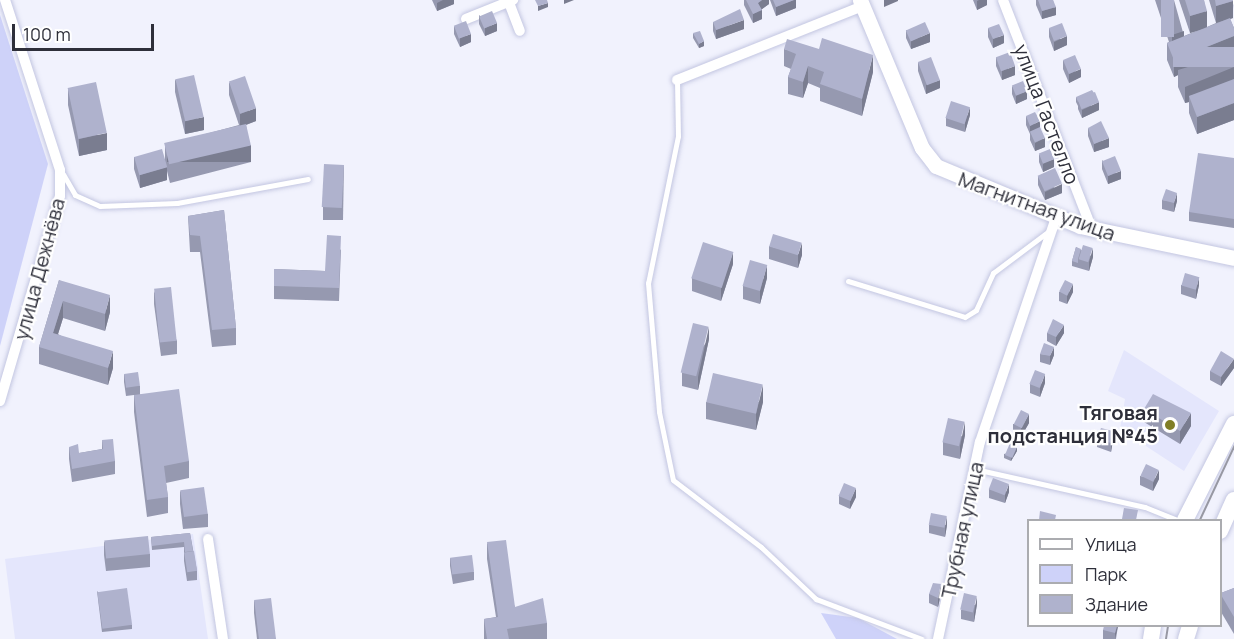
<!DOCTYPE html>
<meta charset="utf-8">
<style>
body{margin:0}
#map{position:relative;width:1234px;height:639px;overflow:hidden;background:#f1f2fd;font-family:Manrope,sans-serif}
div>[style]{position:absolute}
.built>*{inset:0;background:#e4e6fc}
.green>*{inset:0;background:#ced2f9}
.roads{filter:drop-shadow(0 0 2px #c3c6e1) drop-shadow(0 0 2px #c3c6e1)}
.lane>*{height:5px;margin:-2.5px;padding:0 2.5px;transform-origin:2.5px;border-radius:2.5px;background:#fff}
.street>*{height:10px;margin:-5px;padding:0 5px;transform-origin:5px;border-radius:5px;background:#fff}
.secondary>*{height:15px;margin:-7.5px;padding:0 7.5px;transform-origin:7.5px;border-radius:7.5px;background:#fff}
.primary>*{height:16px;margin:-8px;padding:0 8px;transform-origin:8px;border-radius:8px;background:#fff}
.tram>*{height:1.5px;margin:-0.75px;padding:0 0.75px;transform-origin:0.75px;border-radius:0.75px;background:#9798a3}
.wall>*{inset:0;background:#9699b0}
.shaded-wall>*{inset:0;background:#7a7d90;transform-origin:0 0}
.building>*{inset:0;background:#afb2cd;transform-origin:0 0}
.dots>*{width:16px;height:16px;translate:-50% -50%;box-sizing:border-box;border:3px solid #fff;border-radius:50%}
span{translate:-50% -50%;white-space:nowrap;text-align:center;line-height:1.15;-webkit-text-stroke:4.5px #fff;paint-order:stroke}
.street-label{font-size:20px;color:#2e2f3a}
.poi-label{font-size:20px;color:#2e2f3a;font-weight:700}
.right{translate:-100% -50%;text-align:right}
.legend{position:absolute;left:1027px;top:519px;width:195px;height:108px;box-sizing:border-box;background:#fff;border:2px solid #abacb0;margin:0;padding:8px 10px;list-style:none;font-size:18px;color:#2e2f3a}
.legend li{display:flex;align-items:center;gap:12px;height:30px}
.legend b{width:30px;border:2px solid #abacb0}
.scale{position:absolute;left:12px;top:24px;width:142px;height:27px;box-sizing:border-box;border:3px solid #2e2f3a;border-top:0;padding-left:8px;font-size:18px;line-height:21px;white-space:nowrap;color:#2e2f3a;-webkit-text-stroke:4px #fff;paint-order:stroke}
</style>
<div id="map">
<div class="built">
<i style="clip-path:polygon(1124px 350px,1219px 411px,1184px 471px,1120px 429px,1125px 399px,1108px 391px)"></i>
<i style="clip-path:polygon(193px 534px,208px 639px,15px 639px,5px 559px)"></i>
</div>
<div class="green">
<i style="clip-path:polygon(0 15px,48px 164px,0 346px)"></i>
<i style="clip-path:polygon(821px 613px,858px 618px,897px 639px,836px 639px)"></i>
</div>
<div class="roads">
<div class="lane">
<i style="left:1233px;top:0;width:2px;rotate:63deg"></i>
<i style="left:677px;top:80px;width:56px;rotate:89deg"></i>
<i style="left:678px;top:136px;width:150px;rotate:101.5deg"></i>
<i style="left:648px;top:283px;width:129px;rotate:85.1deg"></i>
<i style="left:659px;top:412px;width:69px;rotate:78.4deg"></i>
<i style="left:673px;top:480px;width:111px;rotate:37.3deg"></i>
<i style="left:761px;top:547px;width:76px;rotate:43.4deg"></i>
<i style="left:816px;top:599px;width:113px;rotate:20.7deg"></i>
<i style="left:63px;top:174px;width:24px;rotate:60deg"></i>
<i style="left:75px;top:195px;width:27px;rotate:24deg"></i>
<i style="left:100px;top:206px;width:77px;rotate:-2.2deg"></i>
<i style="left:177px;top:203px;width:133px;rotate:-10.4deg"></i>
<i style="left:848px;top:281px;width:122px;rotate:17.1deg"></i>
<i style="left:965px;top:317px;width:13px;rotate:-32deg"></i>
<i style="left:976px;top:310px;width:41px;rotate:-65.3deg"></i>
<i style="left:993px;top:273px;width:70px;rotate:-36.9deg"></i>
<i style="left:975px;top:469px;width:174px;rotate:12.6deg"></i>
<i style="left:1145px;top:507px;width:35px;rotate:22deg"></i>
</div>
<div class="street">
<i style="left:508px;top:0;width:33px;rotate:69deg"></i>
<i style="left:1003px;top:0;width:246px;rotate:68.8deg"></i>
<i style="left:466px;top:19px;width:51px;rotate:-22deg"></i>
<i style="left:677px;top:80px;width:200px;rotate:-21.7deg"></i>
<i style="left:0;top:401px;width:214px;rotate:-73.7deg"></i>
<i style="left:60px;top:196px;width:26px;rotate:-90deg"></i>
<i style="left:60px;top:170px;width:179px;rotate:-107.9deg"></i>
<i style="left:208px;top:539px;width:101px;rotate:81.5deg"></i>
<i style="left:938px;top:639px;width:201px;rotate:-78deg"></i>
<i style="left:980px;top:442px;width:237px;rotate:-71.3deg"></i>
</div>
<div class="secondary">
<i style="left:860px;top:0;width:160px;rotate:67.3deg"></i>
<i style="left:922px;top:148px;width:23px;rotate:52deg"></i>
<i style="left:936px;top:166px;width:156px;rotate:22.6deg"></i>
<i style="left:1080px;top:226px;width:157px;rotate:11.7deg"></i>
</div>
<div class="primary">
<i style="left:1185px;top:520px;width:108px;rotate:-63deg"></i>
<i style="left:1220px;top:531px;width:34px;rotate:-66deg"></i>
<i style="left:1151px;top:639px;width:13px;rotate:-81deg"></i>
<i style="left:1186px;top:639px;width:14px;rotate:-73deg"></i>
</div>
</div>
<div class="tram">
<i style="left:1200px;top:520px;width:81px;rotate:-65deg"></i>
<i style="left:1166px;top:639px;width:13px;rotate:-81deg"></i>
</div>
<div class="wall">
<i style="clip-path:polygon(432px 0,454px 0,454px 4px,437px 11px)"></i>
<i style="clip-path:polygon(744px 0,769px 0,769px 4px,762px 9px,762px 19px,753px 23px,744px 5px)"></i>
<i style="clip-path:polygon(770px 0,796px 0,796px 8px,776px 16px)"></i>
<i style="clip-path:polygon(973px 0,987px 0,987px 5px,977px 10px)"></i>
<i style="clip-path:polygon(1036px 0,1053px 0,1056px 15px,1042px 19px,1036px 5px)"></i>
<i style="clip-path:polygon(1155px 0,1174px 0,1184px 36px,1199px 30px,1190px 33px,1179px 0,1204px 0,1207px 27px,1216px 23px,1209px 0,1233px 0,1233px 18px,1230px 19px,1234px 28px,1234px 120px,1197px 134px,1189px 113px,1189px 102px,1185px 103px,1178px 87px,1178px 75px,1174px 77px,1167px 60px,1167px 43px,1169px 42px)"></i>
<i style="clip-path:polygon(479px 15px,497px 31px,485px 36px,479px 24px)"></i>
<i style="clip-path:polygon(713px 22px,744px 29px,716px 39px,713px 31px)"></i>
<i style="clip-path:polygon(454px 26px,471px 42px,460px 47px,454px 34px)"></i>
<i style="clip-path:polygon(988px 28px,1004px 43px,993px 48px,988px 37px)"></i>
<i style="clip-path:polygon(1049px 28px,1067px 45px,1054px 51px,1049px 37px)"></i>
<i style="clip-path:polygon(906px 30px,930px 42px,911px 49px,906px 38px)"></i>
<i style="clip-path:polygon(693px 33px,704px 46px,699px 48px,693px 38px)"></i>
<i style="clip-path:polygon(784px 49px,873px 72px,862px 116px,820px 101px,820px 88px,808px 83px,803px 98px,788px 94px,788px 77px,791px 69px,784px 66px)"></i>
<i style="clip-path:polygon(996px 57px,1015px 75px,1002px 80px,996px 66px)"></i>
<i style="clip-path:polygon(1063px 60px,1081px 77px,1069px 83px,1063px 69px)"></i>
<i style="clip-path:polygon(918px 62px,940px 88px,926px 94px,918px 71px)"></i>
<i style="clip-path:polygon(175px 79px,204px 130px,185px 134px,175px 92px)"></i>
<i style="clip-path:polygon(229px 82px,256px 121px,246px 125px,251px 162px,170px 183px,167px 171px,167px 180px,140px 188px,134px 169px,134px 157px,165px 159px,165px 145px,239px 125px,229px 95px)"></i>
<i style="clip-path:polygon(1012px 86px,1027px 99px,1016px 104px,1012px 94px)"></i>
<i style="clip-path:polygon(68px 89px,107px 150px,79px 156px,68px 105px)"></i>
<i style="clip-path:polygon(1076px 97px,1099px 110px,1082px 118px,1078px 109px,1078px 106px,1076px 102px)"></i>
<i style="clip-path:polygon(970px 115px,965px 132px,946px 126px,946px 118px)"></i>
<i style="clip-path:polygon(1026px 116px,1040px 128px,1045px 147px,1035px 151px,1030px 140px,1030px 134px,1026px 125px)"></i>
<i style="clip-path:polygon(1088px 128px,1109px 147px,1094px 152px,1088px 136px)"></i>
<i style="clip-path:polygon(1039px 154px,1054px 167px,1043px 172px,1039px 162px)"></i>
<i style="clip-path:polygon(1234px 158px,1234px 228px,1189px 221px,1189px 212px)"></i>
<i style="clip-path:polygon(1102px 160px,1121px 179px,1108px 184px,1102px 169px)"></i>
<i style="clip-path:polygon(344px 165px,343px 220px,323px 220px,323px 207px)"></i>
<i style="clip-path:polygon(1038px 176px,1062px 193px,1045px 200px,1038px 185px)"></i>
<i style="clip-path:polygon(1162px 200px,1177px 201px,1174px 212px,1162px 209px)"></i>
<i style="clip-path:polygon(224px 210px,236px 328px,236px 345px,212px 347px,200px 252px,190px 252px,188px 216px)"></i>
<i style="clip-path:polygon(769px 246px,802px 255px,798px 268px,769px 259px)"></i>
<i style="clip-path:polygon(1076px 247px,1093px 257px,1089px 271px,1072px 266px,1072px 261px)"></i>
<i style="clip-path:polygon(341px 249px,339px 301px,274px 299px,274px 269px,325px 271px)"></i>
<i style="clip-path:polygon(733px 264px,721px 301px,692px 291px,692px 278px)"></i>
<i style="clip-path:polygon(767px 278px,760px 304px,743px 299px,743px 286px)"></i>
<i style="clip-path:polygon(59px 280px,110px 312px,105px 331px,63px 318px,58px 334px,113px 368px,108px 385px,39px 364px,39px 347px)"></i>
<i style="clip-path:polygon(1181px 285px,1199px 285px,1196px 299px,1181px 294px)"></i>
<i style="clip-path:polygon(154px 291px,177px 341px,177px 354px,161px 356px,154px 304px)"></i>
<i style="clip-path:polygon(1059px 292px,1073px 292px,1067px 304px,1059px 301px)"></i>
<i style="clip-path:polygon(1047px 333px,1064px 333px,1056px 346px,1047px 341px)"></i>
<i style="clip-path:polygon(709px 339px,698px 390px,682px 386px,682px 373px)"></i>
<i style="clip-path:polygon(1040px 354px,1054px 355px,1050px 365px,1040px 362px)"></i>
<i style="clip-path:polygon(1234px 368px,1221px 386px,1210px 380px,1210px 371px)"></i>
<i style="clip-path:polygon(124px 374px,140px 386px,140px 394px,189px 461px,189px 478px,166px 483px,168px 497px,168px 513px,147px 517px,134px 412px,134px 395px,126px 396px,124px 382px)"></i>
<i style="clip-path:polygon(1045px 383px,1040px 397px,1030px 393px,1030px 384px)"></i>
<i style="clip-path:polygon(706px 402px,763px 402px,756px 430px,706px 419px)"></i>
<i style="clip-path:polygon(1144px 409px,1191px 426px,1180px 444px,1144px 422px)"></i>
<i style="clip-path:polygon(1029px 423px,1021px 437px,1013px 433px,1013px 424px)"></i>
<i style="clip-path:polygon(965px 435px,960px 459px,943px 455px,943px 442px)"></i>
<i style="clip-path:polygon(1097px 439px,1113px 440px,1111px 452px,1097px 447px)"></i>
<i style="clip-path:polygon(102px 440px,115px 461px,115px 474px,72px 482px,69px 459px,69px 447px,79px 453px,102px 449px)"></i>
<i style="clip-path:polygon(1017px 451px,1011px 461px,1004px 458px,1004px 454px)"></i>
<i style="clip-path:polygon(1140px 476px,1159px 479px,1153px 491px,1140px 485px)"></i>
<i style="clip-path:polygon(989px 489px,1009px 492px,1005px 503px,989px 498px)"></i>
<i style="clip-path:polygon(180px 491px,208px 514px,208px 527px,183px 529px,180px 504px)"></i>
<i style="clip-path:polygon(839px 496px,856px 497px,850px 509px,839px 504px)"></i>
<i style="clip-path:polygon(929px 525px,947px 525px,945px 537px,929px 533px)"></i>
<i style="clip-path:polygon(190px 533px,197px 571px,197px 580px,187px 581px,184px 561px,184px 547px,152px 550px,151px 537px)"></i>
<i style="clip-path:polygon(104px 542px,150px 554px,150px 567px,106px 571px,104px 555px)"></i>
<i style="clip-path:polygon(487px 542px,515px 607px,547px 623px,547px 639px,484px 639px,484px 619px,496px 617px,487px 559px)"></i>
<i style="clip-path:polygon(450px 558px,474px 572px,474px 580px,453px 584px,450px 566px)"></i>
<i style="clip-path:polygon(1234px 588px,1234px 634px,1221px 612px,1221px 593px)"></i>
<i style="clip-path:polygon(97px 591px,132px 625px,132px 629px,102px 632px)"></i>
<i style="clip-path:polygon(941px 593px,938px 607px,929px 603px,929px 594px)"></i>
<i style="clip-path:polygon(254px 600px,276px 639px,257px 639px,254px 613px)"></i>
<i style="clip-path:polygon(977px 604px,974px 622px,961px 619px,961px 610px)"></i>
<i style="clip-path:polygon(1118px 626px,1116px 639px,1103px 639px,1103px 630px)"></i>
</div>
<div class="shaded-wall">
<i style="clip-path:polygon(443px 0,454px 0,454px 4px,437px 11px,437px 3px)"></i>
<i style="clip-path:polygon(564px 0,574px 0,564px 4px)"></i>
<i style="clip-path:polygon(762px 0,769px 0,769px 4px,758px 12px,758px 3px)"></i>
<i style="clip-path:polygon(794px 0,796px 0,796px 8px,776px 16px,776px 7px)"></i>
<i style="clip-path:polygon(884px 0,898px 0,898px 1px,884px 7px)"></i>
<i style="clip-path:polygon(979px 0,987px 0,987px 5px,977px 10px,977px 1px)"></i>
<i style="clip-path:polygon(1233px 1px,1233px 18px,1216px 23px,1216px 6px)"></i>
<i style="clip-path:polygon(548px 3px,548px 7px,538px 11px,538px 6px)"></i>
<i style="clip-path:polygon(1056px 7px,1056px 15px,1042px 19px,1042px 11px)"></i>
<i style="clip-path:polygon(762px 10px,762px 19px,753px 23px,753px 14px)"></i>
<i style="clip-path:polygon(1207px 11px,1207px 28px,1190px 33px,1190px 16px)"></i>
<i style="clip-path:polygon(744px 20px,744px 29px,716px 39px,716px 30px)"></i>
<i style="clip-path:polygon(497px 23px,497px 31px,485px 36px,485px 28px)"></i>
<i style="clip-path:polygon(1184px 31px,1184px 48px,1172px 52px,1172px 35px)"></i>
<i style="clip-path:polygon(930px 33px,930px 42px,911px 49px,911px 41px)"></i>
<i style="clip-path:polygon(471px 34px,471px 42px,460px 47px,460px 38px)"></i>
<i style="clip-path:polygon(1004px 35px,1004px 43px,993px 48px,993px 39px)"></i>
<i style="clip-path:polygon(1067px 36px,1067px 45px,1054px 51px,1054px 42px)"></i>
<i style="clip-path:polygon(1234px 36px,1234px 53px,1178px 70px,1178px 75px,1174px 77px,1174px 60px)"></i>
<i style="clip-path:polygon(704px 41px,704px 46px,699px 48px,699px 44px)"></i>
<i style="clip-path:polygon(873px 55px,873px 72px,862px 116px,862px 99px)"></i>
<i style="clip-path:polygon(808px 66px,808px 83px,803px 98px,803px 82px)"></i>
<i style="clip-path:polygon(1015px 66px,1015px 75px,1002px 80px,1002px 71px)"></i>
<i style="clip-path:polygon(1234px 67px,1234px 84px,1189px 96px,1189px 102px,1185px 103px,1185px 87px)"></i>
<i style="clip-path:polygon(1081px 69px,1081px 77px,1069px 83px,1069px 74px)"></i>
<i style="clip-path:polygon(940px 80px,940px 88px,926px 94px,926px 85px)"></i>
<i style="clip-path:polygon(1027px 91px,1027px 99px,1016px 104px,1016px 95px)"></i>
<i style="clip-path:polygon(1099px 102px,1099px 110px,1082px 118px,1082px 110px)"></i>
<i style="clip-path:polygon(1234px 103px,1234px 120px,1197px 134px,1197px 117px)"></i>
<i style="clip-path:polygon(970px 107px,970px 115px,965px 132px,965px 123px)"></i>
<i style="clip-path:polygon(256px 108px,256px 121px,240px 127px,240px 114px)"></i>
<i style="clip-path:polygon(204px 117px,204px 130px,185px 134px,185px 121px)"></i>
<i style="clip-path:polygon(1040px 121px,1040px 130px,1030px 132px,1030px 134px,1030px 126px)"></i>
<i style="clip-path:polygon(107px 133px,107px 150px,79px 156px,79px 139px)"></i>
<i style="clip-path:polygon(1045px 138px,1045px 147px,1035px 151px,1035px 143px)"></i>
<i style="clip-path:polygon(1109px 138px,1109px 147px,1094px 152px,1094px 144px)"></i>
<i style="left:251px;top:145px;width:17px;height:84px;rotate:90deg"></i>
<i style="clip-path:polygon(1054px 159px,1054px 167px,1043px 172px,1043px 163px)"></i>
<i style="clip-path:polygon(167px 167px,167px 180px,140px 188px,140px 175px)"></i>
<i style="clip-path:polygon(1121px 171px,1121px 179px,1108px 184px,1108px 176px)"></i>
<i style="clip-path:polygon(1062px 184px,1062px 193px,1045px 200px,1045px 192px)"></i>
<i style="clip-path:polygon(1177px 193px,1177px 201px,1174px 212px,1174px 203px)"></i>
<i style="clip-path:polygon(802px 243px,802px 255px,798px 268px,798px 255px)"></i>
<i style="clip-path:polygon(1093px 248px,1093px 257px,1089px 271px,1089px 262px)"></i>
<i style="clip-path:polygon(733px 252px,733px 264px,721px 301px,721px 288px)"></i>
<i style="clip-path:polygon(767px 265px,767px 278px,760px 304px,760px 291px)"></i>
<i style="clip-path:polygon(1199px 277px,1199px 285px,1196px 299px,1196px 290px)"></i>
<i style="clip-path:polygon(1073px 284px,1073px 292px,1067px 304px,1067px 296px)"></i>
<i style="clip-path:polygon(110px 295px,110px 312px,105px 331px,105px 314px)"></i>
<i style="clip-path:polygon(63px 301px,63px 318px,53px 350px,53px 333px)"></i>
<i style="clip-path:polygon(1064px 325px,1064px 333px,1056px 346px,1056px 337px)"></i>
<i style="clip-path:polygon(709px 327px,709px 339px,698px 390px,698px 377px)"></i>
<i style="clip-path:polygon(1054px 347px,1054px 355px,1050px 365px,1050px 356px)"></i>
<i style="clip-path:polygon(113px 351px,113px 368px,108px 385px,108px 368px)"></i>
<i style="clip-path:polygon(1234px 359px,1234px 368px,1221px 386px,1221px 377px)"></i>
<i style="clip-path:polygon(1045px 374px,1045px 383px,1040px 397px,1040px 388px)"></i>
<i style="clip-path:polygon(763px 385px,763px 402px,756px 430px,756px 414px)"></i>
<i style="clip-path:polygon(1191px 413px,1191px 426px,1180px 444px,1180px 431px)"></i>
<i style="clip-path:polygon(1029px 414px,1029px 423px,1021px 437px,1021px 428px)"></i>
<i style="clip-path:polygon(965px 422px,965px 435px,960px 459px,960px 446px)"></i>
<i style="clip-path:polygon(1113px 431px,1113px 440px,1111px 452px,1111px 443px)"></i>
<i style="clip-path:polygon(1017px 446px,1017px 451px,1011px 461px,1011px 457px)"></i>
<i style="clip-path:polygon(1159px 470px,1159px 479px,1153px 491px,1153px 483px)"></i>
<i style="clip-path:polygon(1009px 484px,1009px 492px,1005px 503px,1005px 495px)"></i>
<i style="clip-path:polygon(856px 488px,856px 497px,850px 509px,850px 501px)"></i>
<i style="clip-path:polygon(947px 516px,947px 525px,945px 537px,945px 528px)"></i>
<i style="clip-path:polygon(941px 584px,941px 593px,938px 607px,938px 598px)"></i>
<i style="clip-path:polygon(977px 596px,977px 604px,974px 622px,974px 613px)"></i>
<i style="clip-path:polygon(1117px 626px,1118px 626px,1115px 639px,1115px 633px)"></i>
</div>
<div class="building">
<i style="clip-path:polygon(535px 0,547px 0,548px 3px,538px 6px)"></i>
<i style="clip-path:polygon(746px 0,762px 0,758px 3px,762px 10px,753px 14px)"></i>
<i style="clip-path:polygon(773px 0,794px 0,776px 7px)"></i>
<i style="clip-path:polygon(1038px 0,1053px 0,1056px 7px,1042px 11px)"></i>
<i style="left:1161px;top:0;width:13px;height:37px"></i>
<i style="clip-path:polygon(1185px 0,1204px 0,1207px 11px,1190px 16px)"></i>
<i style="clip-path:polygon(1215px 0,1233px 0,1233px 1px,1216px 6px)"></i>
<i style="clip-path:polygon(740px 9px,744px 20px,716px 30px,713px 22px)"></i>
<i style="left:492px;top:11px;width:13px;height:14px;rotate:67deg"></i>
<i style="clip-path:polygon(1230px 18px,1234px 28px,1234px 36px,1174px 60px,1167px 43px)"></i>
<i style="left:466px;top:21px;width:14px;height:13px;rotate:69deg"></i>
<i style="left:925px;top:22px;width:12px;height:21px;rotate:66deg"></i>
<i style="left:1062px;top:23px;width:14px;height:14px;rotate:69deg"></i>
<i style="clip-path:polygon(999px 24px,1004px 35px,993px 39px,988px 28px)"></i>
<i style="clip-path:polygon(700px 31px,704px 41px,699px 44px,693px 33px)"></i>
<i style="clip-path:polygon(822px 38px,873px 55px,862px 99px,820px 84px,824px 72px,808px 66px,803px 82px,788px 77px,796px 54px,784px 49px,787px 39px,819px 49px)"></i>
<i style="left:1234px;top:47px;width:20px;height:61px;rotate:90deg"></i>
<i style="left:1010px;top:52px;width:15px;height:15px;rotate:70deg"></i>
<i style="left:1075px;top:55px;width:15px;height:13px;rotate:67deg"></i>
<i style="left:931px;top:57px;width:25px;height:14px;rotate:69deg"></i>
<i style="left:194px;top:75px;width:43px;height:19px;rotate:77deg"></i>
<i style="left:245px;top:76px;width:34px;height:17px;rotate:71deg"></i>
<i style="clip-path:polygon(1234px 79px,1234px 103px,1197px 117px,1189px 96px)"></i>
<i style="left:1023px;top:81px;width:11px;height:12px;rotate:68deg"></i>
<i style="left:96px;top:82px;width:52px;height:29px;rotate:78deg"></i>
<i style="clip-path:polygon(1092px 90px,1094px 93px,1078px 101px,1079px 102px,1078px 102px,1076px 97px)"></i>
<i style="left:1095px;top:92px;width:11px;height:19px;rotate:68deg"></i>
<i style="left:951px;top:101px;width:20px;height:18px;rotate:18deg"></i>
<i style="clip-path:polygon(1035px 112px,1040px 121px,1030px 126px,1026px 116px)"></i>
<i style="clip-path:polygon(1101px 121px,1109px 138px,1094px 144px,1088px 128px)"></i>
<i style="left:246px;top:124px;width:22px;height:84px;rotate:77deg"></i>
<i style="left:1040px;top:127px;width:12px;height:11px;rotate:66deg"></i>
<i style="left:162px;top:149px;width:19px;height:29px;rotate:74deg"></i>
<i style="left:1050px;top:149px;width:11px;height:12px;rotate:68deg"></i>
<i style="clip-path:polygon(1198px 153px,1234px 158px,1234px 219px,1189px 212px)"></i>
<i style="left:1115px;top:156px;width:16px;height:14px;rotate:68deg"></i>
<i style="left:324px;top:164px;width:20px;height:43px;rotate:3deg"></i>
<i style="left:1055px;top:168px;width:17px;height:19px;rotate:66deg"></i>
<i style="clip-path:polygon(1166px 189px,1177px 193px,1174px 203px,1162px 200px)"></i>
<i style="clip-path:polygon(224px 210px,236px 328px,212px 330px,200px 236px,190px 235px,188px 216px)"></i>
<i style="left:773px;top:234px;width:30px;height:13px;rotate:17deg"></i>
<i style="clip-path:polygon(327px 235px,341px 236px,339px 288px,274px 286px,274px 269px,325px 271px)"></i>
<i style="left:703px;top:242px;width:32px;height:38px;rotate:18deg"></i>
<i style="left:1083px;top:245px;width:10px;height:15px;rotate:17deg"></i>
<i style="clip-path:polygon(1076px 247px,1081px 249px,1078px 259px,1078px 263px,1072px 261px)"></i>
<i style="left:750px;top:260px;width:18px;height:27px;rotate:16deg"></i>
<i style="left:1185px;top:273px;width:15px;height:13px;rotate:16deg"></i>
<i style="clip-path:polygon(59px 280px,110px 295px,105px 314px,63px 301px,53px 333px,113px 351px,108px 368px,39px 347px)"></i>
<i style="left:1065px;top:280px;width:9px;height:13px;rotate:27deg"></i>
<i style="left:171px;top:287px;width:54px;height:17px;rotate:84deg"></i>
<i style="clip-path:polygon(1053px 319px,1064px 325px,1056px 337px,1047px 333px)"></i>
<i style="left:693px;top:323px;width:16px;height:51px;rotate:14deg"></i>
<i style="clip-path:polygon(1044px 343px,1054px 347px,1050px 356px,1040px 354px)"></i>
<i style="clip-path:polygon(1221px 351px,1234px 359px,1221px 377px,1210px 371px)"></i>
<i style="left:1035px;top:370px;width:11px;height:15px;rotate:22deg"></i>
<i style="left:138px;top:372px;width:14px;height:14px;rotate:82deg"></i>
<i style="left:713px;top:373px;width:51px;height:30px;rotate:13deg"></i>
<i style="clip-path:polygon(179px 389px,189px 461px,164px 466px,168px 497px,147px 500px,134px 395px)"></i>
<i style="clip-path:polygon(1153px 394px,1191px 413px,1180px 431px,1144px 409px)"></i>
<i style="left:1021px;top:410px;width:9px;height:16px;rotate:27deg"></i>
<i style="left:948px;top:418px;width:17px;height:25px;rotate:13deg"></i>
<i style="clip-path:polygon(1101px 428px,1113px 431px,1111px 443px,1097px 439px)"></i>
<i style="clip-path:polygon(113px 439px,115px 461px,72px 469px,69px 447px,78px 444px,79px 453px,103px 449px,102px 440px)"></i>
<i style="left:1010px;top:443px;width:8px;height:13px;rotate:23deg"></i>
<i style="left:1146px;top:464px;width:14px;height:13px;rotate:25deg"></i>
<i style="left:993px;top:478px;width:17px;height:12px;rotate:21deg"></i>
<i style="left:844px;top:483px;width:13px;height:14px;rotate:23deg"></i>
<i style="left:204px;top:487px;width:27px;height:24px;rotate:82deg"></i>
<i style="clip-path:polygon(1124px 508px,1138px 510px,1136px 520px,1122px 519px)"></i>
<i style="clip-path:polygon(1040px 511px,1056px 515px,1055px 520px,1039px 520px)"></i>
<i style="left:931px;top:513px;width:16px;height:12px;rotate:11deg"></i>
<i style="clip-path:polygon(190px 533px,193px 551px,185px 552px,184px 542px,152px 546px,151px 537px)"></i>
<i style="left:148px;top:536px;width:18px;height:44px;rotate:84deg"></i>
<i style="clip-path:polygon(506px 540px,515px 607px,543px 598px,547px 623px,507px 629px,509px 639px,487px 639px,484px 619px,498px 617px,487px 542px)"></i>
<i style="left:194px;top:551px;width:20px;height:10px;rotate:81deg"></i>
<i style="left:472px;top:555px;width:17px;height:22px;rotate:83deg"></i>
<i style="clip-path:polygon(933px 583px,941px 584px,938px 598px,929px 594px)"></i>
<i style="left:127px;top:588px;width:37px;height:30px;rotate:82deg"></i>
<i style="clip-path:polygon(1234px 588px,1234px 617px,1221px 595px,1221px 593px)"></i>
<i style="left:964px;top:593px;width:13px;height:17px;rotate:13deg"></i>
<i style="left:271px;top:598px;width:41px;height:17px;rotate:83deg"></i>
<i style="clip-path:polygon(1104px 626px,1117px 626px,1115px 633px,1103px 630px)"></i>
</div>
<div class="dots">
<i style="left:1170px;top:425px;background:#807e26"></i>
</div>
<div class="street-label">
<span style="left:1047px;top:114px;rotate:69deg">улица Гастелло</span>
<span style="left:1037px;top:206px;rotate:20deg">Магнитная улица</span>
<span style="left:39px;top:269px;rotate:-75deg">улица Дежнёва</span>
<span style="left:962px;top:530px;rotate:-78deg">Трубная улица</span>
</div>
<div class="poi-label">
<span class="right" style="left:1158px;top:424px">Тяговая<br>подстанция №45</span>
</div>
<ul class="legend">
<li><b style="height:8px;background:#fff"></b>Улица</li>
<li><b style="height:16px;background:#ced2f9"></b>Парк</li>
<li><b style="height:16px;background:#afb2cd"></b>Здание</li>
</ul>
<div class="scale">100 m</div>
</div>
